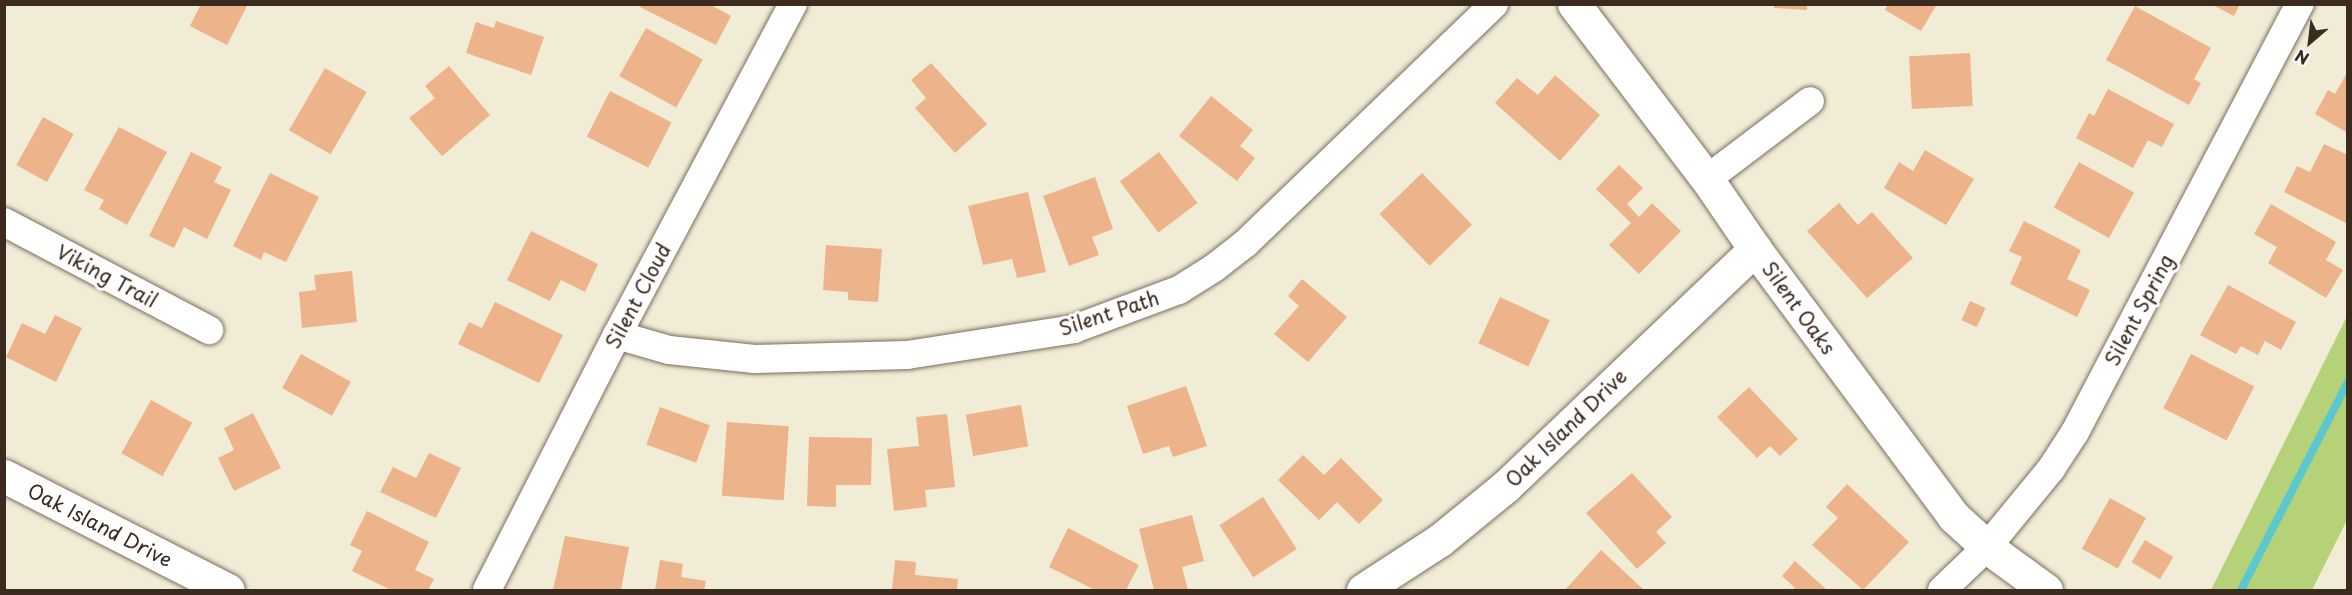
<!DOCTYPE html>
<style>
body{margin:0}
#map{position:relative;width:2352px;height:595px;overflow:hidden;background:#f1ecd6;font-family:"Playpen Sans",sans-serif}
div>[style]{position:absolute}
.green>*{inset:0;background:#b5d278}
.stream>*{height:8px;margin:-4px;padding:0 4px;transform-origin:4px;border-radius:4px;background:#5ac8ce}
.building>*{inset:0;background:#edb38a;transform-origin:0 0}
.roads{filter:drop-shadow(0 0 2px #7b6e5e) drop-shadow(0 0 2px #7b6e5e)}
.minor>*{height:28px;margin:-14px;padding:0 14px;transform-origin:14px;border-radius:14px;background:#fff}
.tertiary>*{height:33px;margin:-16.5px;padding:0 16.5px;transform-origin:16.5px;border-radius:16.5px;background:#fff}
span{translate:-50% -50%;white-space:nowrap;text-align:center;line-height:1.15;-webkit-text-stroke:6px #fff;paint-order:stroke}
.street-label{font-size:20px;color:#3b2a1e}
.frame{position:absolute;inset:0;border:6px solid #3b2a1e;pointer-events:none}
.north{position:absolute;left:2280px;top:12px;width:60px;height:60px;-webkit-text-stroke:4px #fff;paint-order:stroke;rotate:208deg;font-size:16px;font-weight:700;line-height:24px;text-align:center;color:#3b2a1e}
.north::after{content:'';display:block;margin:auto;width:21px;height:27px;background:#3b2a1e;clip-path:polygon(50% 0,100% 100%,50% 72%,0 100%)}
</style>
<div id="map">
<div class="green">
<i style="clip-path:polygon(2347px 316px,2347px 520px,2312px 590px,2211px 590px)"></i>
</div>
<div class="stream">
<i style="left:2241px;top:590px;width:234px;rotate:-62.8deg"></i>
</div>
<div class="building">
<i style="clip-path:polygon(201px 4px,248px 4px,227px 45px,190px 26px)"></i>
<i style="clip-path:polygon(642px 4px,709px 4px,731px 16px,716px 45px,640px 7px)"></i>
<i style="clip-path:polygon(1774px 4px,1807px 4px,1807px 10px,1774px 8px)"></i>
<i style="clip-path:polygon(1888px 4px,1937px 4px,1921px 31px,1885px 10px)"></i>
<i style="clip-path:polygon(2211px 4px,2240px 4px,2234px 16px)"></i>
<i style="clip-path:polygon(2135px 6px,2211px 48px,2194px 79px,2201px 83px,2189px 105px,2106px 60px)"></i>
<i style="clip-path:polygon(496px 21px,544px 37px,531px 75px,466px 53px,476px 22px,494px 28px)"></i>
<i style="left:646px;top:28px;width:65px;height:55px;rotate:29deg"></i>
<i style="left:1970px;top:53px;width:53px;height:61px;rotate:87deg"></i>
<i style="clip-path:polygon(931px 63px,987px 124px,955px 153px,915px 108px,926px 98px,911px 80px)"></i>
<i style="clip-path:polygon(449px 66px,490px 115px,442px 156px,409px 118px,435px 98px,425px 86px)"></i>
<i style="left:325px;top:68px;width:48px;height:72px;rotate:30deg"></i>
<i style="clip-path:polygon(2348px 71px,2348px 133px,2315px 114px,2328px 90px,2335px 94px)"></i>
<i style="clip-path:polygon(1555px 75px,1600px 115px,1560px 161px,1495px 103px,1517px 78px,1538px 95px)"></i>
<i style="clip-path:polygon(2108px 89px,2174px 124px,2162px 147px,2148px 140px,2133px 168px,2076px 138px,2089px 113px,2094px 116px)"></i>
<i style="left:610px;top:91px;width:69px;height:51px;rotate:27deg"></i>
<i style="clip-path:polygon(1211px 96px,1253px 130px,1240px 146px,1255px 158px,1237px 181px,1179px 136px)"></i>
<i style="left:43px;top:117px;width:35px;height:55px;rotate:29deg"></i>
<i style="clip-path:polygon(119px 127px,167px 152px,127px 225px,99px 209px,104px 200px,84px 190px)"></i>
<i style="clip-path:polygon(2324px 144px,2348px 155px,2348px 224px,2284px 192px,2297px 166px,2310px 172px)"></i>
<i style="clip-path:polygon(1925px 150px,1974px 179px,1946px 225px,1884px 188px,1899px 162px,1913px 171px)"></i>
<i style="clip-path:polygon(191px 152px,222px 167px,214px 182px,231px 190px,207px 239px,184px 227px,174px 248px,149px 236px)"></i>
<i style="left:1159px;top:152px;width:64px;height:49px;rotate:53deg"></i>
<i style="left:2079px;top:162px;width:63px;height:52px;rotate:29deg"></i>
<i style="clip-path:polygon(1619px 165px,1643px 188px,1627px 204px,1639px 217px,1652px 203px,1681px 231px,1639px 274px,1609px 245px,1631px 223px,1596px 189px)"></i>
<i style="clip-path:polygon(270px 173px,319px 197px,286px 262px,264px 252px,261px 260px,233px 246px)"></i>
<i style="left:1422px;top:173px;width:72px;height:59px;rotate:46deg"></i>
<i style="clip-path:polygon(1095px 177px,1113px 229px,1092px 237px,1099px 255px,1069px 266px,1043px 196px)"></i>
<i style="clip-path:polygon(1028px 192px,1046px 272px,1017px 278px,1012px 259px,983px 265px,968px 206px)"></i>
<i style="clip-path:polygon(1839px 203px,1858px 225px,1872px 212px,1913px 258px,1867px 298px,1807px 231px)"></i>
<i style="clip-path:polygon(2271px 204px,2336px 242px,2326px 260px,2343px 270px,2326px 298px,2268px 263px,2277px 247px,2254px 234px)"></i>
<i style="clip-path:polygon(2024px 221px,2081px 250px,2067px 279px,2090px 290px,2077px 317px,2010px 284px,2022px 257px,2009px 251px)"></i>
<i style="clip-path:polygon(531px 231px,598px 264px,585px 292px,561px 280px,550px 301px,507px 280px)"></i>
<i style="clip-path:polygon(826px 245px,882px 249px,878px 302px,848px 300px,848px 292px,823px 290px)"></i>
<i style="clip-path:polygon(352px 271px,357px 322px,302px 328px,299px 292px,316px 290px,314px 275px)"></i>
<i style="clip-path:polygon(1302px 279px,1347px 317px,1308px 362px,1274px 334px,1299px 306px,1288px 296px)"></i>
<i style="clip-path:polygon(2228px 285px,2296px 322px,2281px 350px,2265px 341px,2258px 355px,2241px 346px,2236px 354px,2200px 335px)"></i>
<i style="left:1500px;top:297px;width:55px;height:51px;rotate:25deg"></i>
<i style="left:1970px;top:301px;width:17px;height:21px;rotate:24deg"></i>
<i style="clip-path:polygon(495px 302px,563px 335px,539px 383px,458px 344px,469px 322px,482px 328px)"></i>
<i style="clip-path:polygon(55px 315px,82px 328px,56px 382px,6px 357px,22px 323px,45px 334px)"></i>
<i style="left:301px;top:354px;width:57px;height:39px;rotate:29deg"></i>
<i style="left:2191px;top:354px;width:71px;height:61px;rotate:27deg"></i>
<i style="clip-path:polygon(1186px 386px,1207px 446px,1173px 457px,1169px 446px,1143px 454px,1127px 406px)"></i>
<i style="clip-path:polygon(1749px 387px,1798px 439px,1780px 456px,1770px 446px,1757px 458px,1717px 417px)"></i>
<i style="left:151px;top:400px;width:47px;height:61px;rotate:29deg"></i>
<i style="left:1021px;top:405px;width:42px;height:56px;rotate:80deg"></i>
<i style="left:660px;top:407px;width:53px;height:40px;rotate:20deg"></i>
<i style="clip-path:polygon(253px 413px,281px 468px,234px 491px,218px 458px,234px 450px,224px 428px)"></i>
<i style="clip-path:polygon(947px 414px,955px 487px,925px 490px,927px 507px,894px 511px,887px 449px,919px 446px,916px 417px)"></i>
<i style="left:727px;top:422px;width:62px;height:74px;rotate:4deg"></i>
<i style="clip-path:polygon(809px 437px,872px 438px,871px 485px,836px 485px,836px 507px,807px 506px)"></i>
<i style="clip-path:polygon(429px 453px,461px 468px,436px 518px,380px 492px,393px 467px,416px 478px)"></i>
<i style="clip-path:polygon(1303px 455px,1324px 475px,1341px 458px,1383px 500px,1359px 524px,1337px 502px,1319px 520px,1278px 480px)"></i>
<i style="clip-path:polygon(1632px 473px,1672px 517px,1656px 532px,1666px 543px,1637px 569px,1586px 513px)"></i>
<i style="clip-path:polygon(1847px 484px,1909px 542px,1863px 590px,1812px 545px,1838px 518px,1826px 507px)"></i>
<i style="left:1263px;top:497px;width:62px;height:52px;rotate:57deg"></i>
<i style="left:2110px;top:498px;width:41px;height:58px;rotate:29deg"></i>
<i style="clip-path:polygon(367px 511px,429px 542px,415px 570px,434px 579px,428px 590px,391px 590px,352px 571px,362px 551px,350px 545px)"></i>
<i style="clip-path:polygon(1192px 515px,1204px 561px,1182px 567px,1188px 590px,1154px 590px,1139px 529px)"></i>
<i style="clip-path:polygon(1068px 528px,1139px 565px,1126px 590px,1095px 590px,1049px 567px)"></i>
<i style="clip-path:polygon(565px 536px,629px 547px,621px 590px,553px 590px)"></i>
<i style="left:2145px;top:540px;width:33px;height:26px;rotate:31deg"></i>
<i style="clip-path:polygon(1601px 550px,1644px 590px,1565px 590px)"></i>
<i style="clip-path:polygon(660px 560px,683px 564px,681px 577px,706px 581px,704px 590px,655px 590px)"></i>
<i style="clip-path:polygon(895px 560px,916px 562px,915px 575px,958px 579px,957px 590px,892px 590px)"></i>
<i style="clip-path:polygon(1795px 561px,1827px 590px,1793px 590px,1795px 588px,1782px 576px)"></i>
</div>
<div class="roads">
<div class="minor">
<i style="left:1707px;top:179px;width:129px;rotate:-37.1deg"></i>
<i style="left:4px;top:222px;width:232px;rotate:27.8deg"></i>
<i style="left:617px;top:335px;width:54px;rotate:16.1deg"></i>
<i style="left:669px;top:350px;width:86px;rotate:6deg"></i>
<i style="left:755px;top:359px;width:152px;rotate:-1.5deg"></i>
<i style="left:907px;top:355px;width:169px;rotate:-8.8deg"></i>
<i style="left:1074px;top:329px;width:112px;rotate:-20.4deg"></i>
<i style="left:1179px;top:290px;width:41px;rotate:-32.2deg"></i>
<i style="left:1214px;top:268px;width:41px;rotate:-38deg"></i>
<i style="left:1246px;top:243px;width:344px;rotate:-43.9deg"></i>
<i style="left:487px;top:590px;width:286px;rotate:-63deg"></i>
<i style="left:617px;top:335px;width:375px;rotate:-62deg"></i>
<i style="left:1942px;top:590px;width:62px;rotate:-43.7deg"></i>
<i style="left:1987px;top:547px;width:101px;rotate:-50.6deg"></i>
<i style="left:2051px;top:469px;width:44px;rotate:-57deg"></i>
<i style="left:2075px;top:432px;width:484px;rotate:-62.3deg"></i>
</div>
<div class="tertiary">
<i style="left:1574px;top:4px;width:220px;rotate:52.8deg"></i>
<i style="left:1707px;top:179px;width:85px;rotate:55.6deg"></i>
<i style="left:1755px;top:249px;width:332px;rotate:53.4deg"></i>
<i style="left:1953px;top:516px;width:46px;rotate:42.4deg"></i>
<i style="left:1987px;top:547px;width:73px;rotate:36.1deg"></i>
<i style="left:4px;top:476px;width:251px;rotate:27deg"></i>
<i style="left:1363px;top:590px;width:92px;rotate:-33deg"></i>
<i style="left:1440px;top:540px;width:85px;rotate:-39.3deg"></i>
<i style="left:1506px;top:486px;width:344px;rotate:-43.6deg"></i>
</div>
</div>
<div class="street-label">
<span style="left:107px;top:276px;rotate:28deg">Viking Trail</span>
<span style="left:638px;top:296px;rotate:-62deg">Silent Cloud</span>
<span style="left:1799px;top:308px;rotate:54deg">Silent Oaks</span>
<span style="left:2139px;top:310px;rotate:-62deg">Silent Spring</span>
<span style="left:1109px;top:313px;rotate:-18deg">Silent Path</span>
<span style="left:1566px;top:428px;rotate:-44deg">Oak Island Drive</span>
<span style="left:100px;top:525px;rotate:27deg">Oak Island Drive</span>
</div>
<div class="frame"></div>
<div class="north">N</div>
</div>
